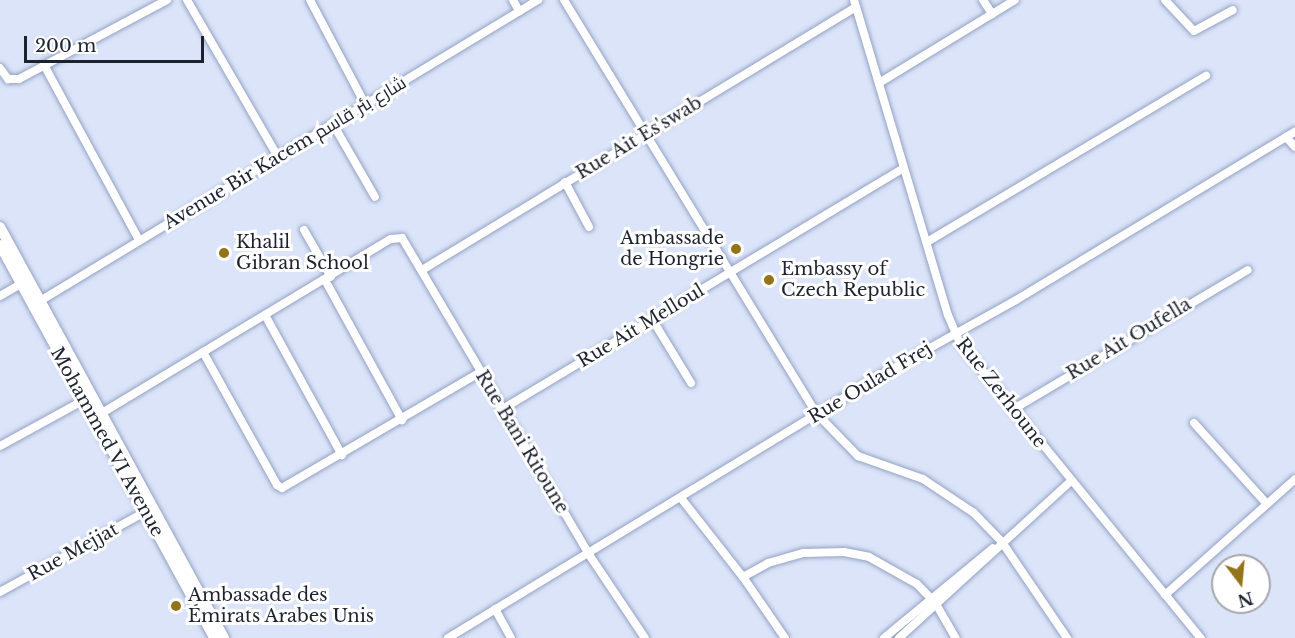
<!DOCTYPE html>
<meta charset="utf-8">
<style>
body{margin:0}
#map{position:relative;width:1295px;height:638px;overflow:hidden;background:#dbe4f9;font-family:"Libre Baskerville",Cairo,serif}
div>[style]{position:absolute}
.roads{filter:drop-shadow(0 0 2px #94a2c3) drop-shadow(0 0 2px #94a2c3)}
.minor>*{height:8px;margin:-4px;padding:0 4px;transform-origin:4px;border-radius:4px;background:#fff}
.major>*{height:10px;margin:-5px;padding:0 5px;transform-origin:5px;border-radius:5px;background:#fff}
.dots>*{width:16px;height:16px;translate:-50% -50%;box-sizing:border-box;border:3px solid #fff;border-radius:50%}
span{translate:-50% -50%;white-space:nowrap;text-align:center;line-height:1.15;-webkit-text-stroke:6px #fff;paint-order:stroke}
.street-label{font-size:18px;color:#1d222f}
.poi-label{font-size:18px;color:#1d222f}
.right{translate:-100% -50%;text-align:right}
.left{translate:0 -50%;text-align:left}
.north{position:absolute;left:1211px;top:554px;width:60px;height:60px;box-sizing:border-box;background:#fff;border:2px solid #a5a7ac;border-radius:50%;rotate:164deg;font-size:16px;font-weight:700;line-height:24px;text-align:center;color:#1d222f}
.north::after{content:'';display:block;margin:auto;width:21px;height:27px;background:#94741b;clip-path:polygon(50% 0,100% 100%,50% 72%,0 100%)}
.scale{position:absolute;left:24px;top:36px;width:180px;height:27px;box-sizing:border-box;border:3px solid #1d222f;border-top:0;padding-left:8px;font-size:18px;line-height:21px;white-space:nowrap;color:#1d222f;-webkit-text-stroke:4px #fff;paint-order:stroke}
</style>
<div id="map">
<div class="roads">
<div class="minor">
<i style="left:187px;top:0;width:181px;rotate:59.9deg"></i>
<i style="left:310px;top:0;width:118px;rotate:62.1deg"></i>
<i style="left:513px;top:0;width:13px;rotate:61deg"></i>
<i style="left:564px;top:0;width:485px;rotate:58.6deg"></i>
<i style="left:817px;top:414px;width:59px;rotate:45.7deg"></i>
<i style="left:858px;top:456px;width:69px;rotate:19.5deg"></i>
<i style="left:923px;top:479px;width:61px;rotate:33.7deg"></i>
<i style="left:974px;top:513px;width:40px;rotate:46deg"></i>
<i style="left:1002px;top:542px;width:116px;rotate:55.9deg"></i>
<i style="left:854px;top:0;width:329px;rotate:73.4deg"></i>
<i style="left:948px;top:315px;width:30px;rotate:67deg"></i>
<i style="left:960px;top:343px;width:381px;rotate:50.8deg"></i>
<i style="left:983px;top:0;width:17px;rotate:57deg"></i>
<i style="left:1165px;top:0;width:42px;rotate:46.9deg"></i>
<i style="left:1194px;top:31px;width:44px;rotate:-28.3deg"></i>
<i style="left:44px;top:65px;width:199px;rotate:61.5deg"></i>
<i style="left:0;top:68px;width:14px;rotate:54deg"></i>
<i style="left:8px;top:79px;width:11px"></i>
<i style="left:19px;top:79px;width:168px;rotate:-28.1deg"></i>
<i style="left:879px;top:83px;width:159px;rotate:-31.4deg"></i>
<i style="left:333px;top:124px;width:84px;rotate:60.1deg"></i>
<i style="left:1286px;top:137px;width:13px;rotate:48deg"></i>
<i style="left:565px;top:182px;width:51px;rotate:61.9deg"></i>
<i style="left:304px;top:230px;width:54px;rotate:60.1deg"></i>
<i style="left:927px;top:242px;width:325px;rotate:-30.8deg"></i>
<i style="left:422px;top:270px;width:507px;rotate:-31.22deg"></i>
<i style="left:325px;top:280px;width:160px;rotate:61.2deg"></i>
<i style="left:0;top:296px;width:24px;rotate:-30deg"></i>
<i style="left:35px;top:304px;width:588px;rotate:-31.15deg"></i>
<i style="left:265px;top:315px;width:160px;rotate:61.2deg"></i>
<i style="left:652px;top:319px;width:75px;rotate:58.6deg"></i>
<i style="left:203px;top:352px;width:152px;rotate:60.9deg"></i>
<i style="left:277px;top:485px;width:6px;rotate:31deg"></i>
<i style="left:282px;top:488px;width:228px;rotate:-30.3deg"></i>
<i style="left:501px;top:410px;width:470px;rotate:-31deg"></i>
<i style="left:1012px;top:410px;width:274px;rotate:-30.7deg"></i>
<i style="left:102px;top:413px;width:337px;rotate:-31.1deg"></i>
<i style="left:391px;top:239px;width:11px;rotate:-5deg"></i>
<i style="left:402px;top:238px;width:366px;rotate:59.4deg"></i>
<i style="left:588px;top:553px;width:102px;rotate:56.2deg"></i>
<i style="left:1194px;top:423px;width:109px;rotate:48deg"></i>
<i style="left:0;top:446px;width:96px;rotate:-28.7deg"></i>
<i style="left:681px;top:498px;width:100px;rotate:51.9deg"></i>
<i style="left:743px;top:577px;width:74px;rotate:55.5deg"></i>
<i style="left:743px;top:577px;width:29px;rotate:-29deg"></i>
<i style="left:768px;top:563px;width:37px;rotate:-16deg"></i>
<i style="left:804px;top:553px;width:40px;rotate:-1.4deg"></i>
<i style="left:844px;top:552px;width:25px;rotate:11deg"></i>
<i style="left:869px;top:557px;width:55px;rotate:29.4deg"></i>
<i style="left:917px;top:584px;width:28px;rotate:46deg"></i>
<i style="left:936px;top:604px;width:39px;rotate:60deg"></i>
<i style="left:0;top:592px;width:166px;rotate:-28.9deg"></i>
<i style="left:1165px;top:595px;width:174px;rotate:-41.7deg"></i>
<i style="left:495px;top:609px;width:33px;rotate:61deg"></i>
<i style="left:448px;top:638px;width:501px;rotate:-31.28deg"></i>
<i style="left:876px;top:378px;width:160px;rotate:-29.1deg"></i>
<i style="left:1016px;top:300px;width:326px;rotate:-31.1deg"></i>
<i style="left:884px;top:638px;width:141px;rotate:-39.5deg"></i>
<i style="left:899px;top:638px;width:233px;rotate:-42.4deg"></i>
</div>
<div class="major">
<i style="left:0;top:227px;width:468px;rotate:61.4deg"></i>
<i style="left:0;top:245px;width:447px;rotate:61.4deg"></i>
</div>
</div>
<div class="dots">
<i style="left:736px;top:249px;background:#94741b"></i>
<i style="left:224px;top:253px;background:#94741b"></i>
<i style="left:769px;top:280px;background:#94741b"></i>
<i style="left:176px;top:606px;background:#94741b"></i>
</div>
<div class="street-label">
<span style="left:639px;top:138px;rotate:-31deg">Rue Ait Es'swab</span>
<span style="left:285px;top:153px;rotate:-31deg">Avenue Bir Kacem شارع بئر قاسم</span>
<span style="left:641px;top:326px;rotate:-31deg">Rue Ait Melloul</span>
<span style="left:1129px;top:339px;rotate:-31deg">Rue Ait Oufella</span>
<span style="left:870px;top:383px;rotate:-31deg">Rue Oulad Frej</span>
<span style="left:1001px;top:393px;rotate:52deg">Rue Zerhoune</span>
<span style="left:107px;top:442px;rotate:61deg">Mohammed VI Avenue</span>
<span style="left:522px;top:442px;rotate:59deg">Rue Bani Ritoune</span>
<span style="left:73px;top:552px;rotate:-29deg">Rue Mejjat</span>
</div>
<div class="poi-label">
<span class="right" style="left:724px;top:249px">Ambassade<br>de Hongrie</span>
<span class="left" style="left:236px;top:253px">Khalil<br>Gibran School</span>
<span class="left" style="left:781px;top:280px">Embassy of<br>Czech Republic</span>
<span class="left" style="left:188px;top:606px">Ambassade des<br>Émirats Arabes Unis</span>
</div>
<div class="north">N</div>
<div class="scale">200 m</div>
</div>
